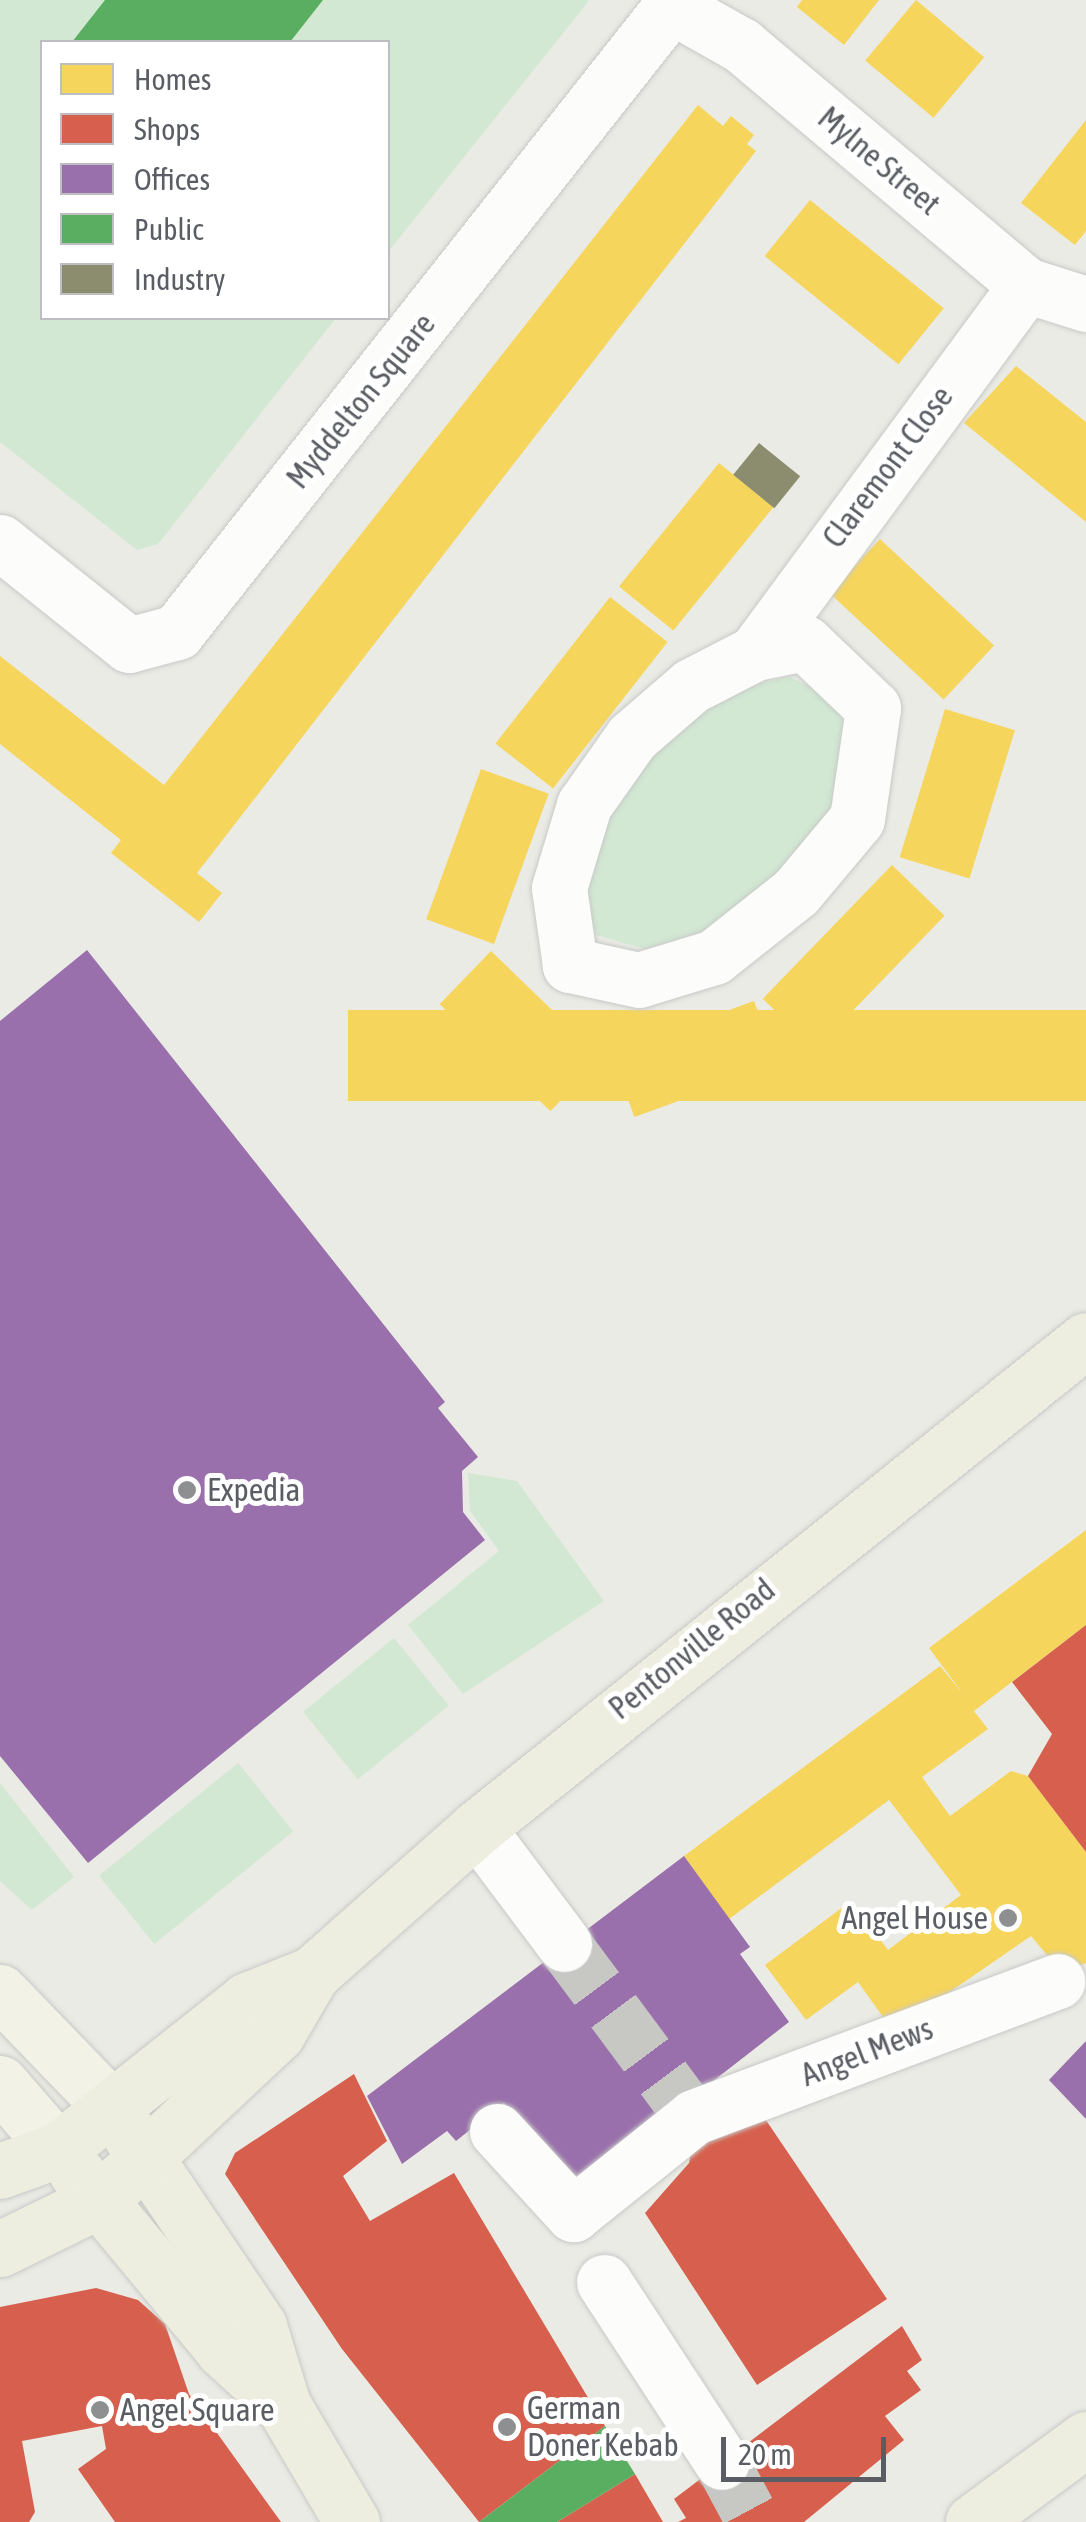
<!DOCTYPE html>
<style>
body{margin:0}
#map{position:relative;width:1086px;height:2522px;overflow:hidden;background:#ebebe5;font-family:"Asap Condensed",sans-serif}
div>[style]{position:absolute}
.green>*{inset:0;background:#d2e8d3;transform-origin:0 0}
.homes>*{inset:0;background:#f6d55c;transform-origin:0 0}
.shops>*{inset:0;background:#d6604d}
.offices>*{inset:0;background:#9970ab}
.public>*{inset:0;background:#5aae61}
.industry>*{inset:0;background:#8c8c6e;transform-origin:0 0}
.minor-tunnel>*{height:55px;margin-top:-27.5px;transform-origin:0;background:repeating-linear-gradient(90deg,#c7c8c4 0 55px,transparent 0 83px)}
.roads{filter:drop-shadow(0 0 2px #c7c9c7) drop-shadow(0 0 2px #c7c9c7)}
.minor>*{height:55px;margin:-27.5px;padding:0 27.5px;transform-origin:27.5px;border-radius:27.5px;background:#fcfcfb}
.major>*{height:55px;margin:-27.5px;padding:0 27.5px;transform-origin:27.5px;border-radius:27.5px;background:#f2f2e7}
.highway>*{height:55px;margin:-27.5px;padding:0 27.5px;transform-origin:27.5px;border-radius:27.5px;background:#eeeee0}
.dots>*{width:28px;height:28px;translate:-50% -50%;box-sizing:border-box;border:5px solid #fff;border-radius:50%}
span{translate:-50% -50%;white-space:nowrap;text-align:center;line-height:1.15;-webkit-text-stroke:10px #fff;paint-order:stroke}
.street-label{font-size:32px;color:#5a5d63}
.poi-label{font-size:32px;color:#5a5d63}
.left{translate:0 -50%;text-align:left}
.right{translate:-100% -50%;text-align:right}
.legend{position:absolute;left:40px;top:40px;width:350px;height:280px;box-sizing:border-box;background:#fff;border:2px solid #bdbec1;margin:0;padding:12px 18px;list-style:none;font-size:30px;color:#5a5d63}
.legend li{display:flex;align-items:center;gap:20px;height:50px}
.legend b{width:50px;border:2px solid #bdbec1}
.scale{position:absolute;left:721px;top:2437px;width:165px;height:45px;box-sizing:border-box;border:5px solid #5a5d63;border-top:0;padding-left:12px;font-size:30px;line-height:35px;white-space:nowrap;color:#5a5d63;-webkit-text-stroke:8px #fff;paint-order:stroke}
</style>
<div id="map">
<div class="green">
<i style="clip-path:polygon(0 0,588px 0,588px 2px,388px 252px,388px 42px,42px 42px,42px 318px,336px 318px,158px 544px,137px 550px,0 442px)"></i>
<i style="clip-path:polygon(790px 677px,834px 698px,850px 742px,834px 809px,781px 875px,717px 927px,645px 949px,596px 935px,580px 884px,602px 809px,652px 746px,717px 691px)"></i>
<i style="clip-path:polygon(468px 1473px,517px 1481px,604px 1601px,463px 1694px,408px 1625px,499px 1551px,470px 1511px)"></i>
<i style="left:394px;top:1638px;width:87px;height:117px;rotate:51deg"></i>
<i style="left:238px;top:1763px;width:88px;height:179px;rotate:51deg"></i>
<i style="clip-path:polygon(0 1783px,74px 1877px,32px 1910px,0 1881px)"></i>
</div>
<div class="homes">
<i style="clip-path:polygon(802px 0,879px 0,844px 45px,797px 7px)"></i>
<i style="left:916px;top:0;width:89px;height:79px;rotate:40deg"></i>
<i style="clip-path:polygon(698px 105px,723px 126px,731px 116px,754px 135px,747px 144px,756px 151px,197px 873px,222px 893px,199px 922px,111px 853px,121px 840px,0 744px,0 656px,164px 785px)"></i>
<i style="clip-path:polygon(1086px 120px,1086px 231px,1075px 245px,1021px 203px)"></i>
<i style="left:810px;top:200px;width:172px;height:72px;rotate:39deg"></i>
<i style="clip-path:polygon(1016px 366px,1086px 422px,1086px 522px,964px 423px)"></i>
<i style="left:719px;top:463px;width:70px;height:159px;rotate:39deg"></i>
<i style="left:880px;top:539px;width:156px;height:74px;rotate:43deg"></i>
<i style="left:610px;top:597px;width:73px;height:186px;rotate:38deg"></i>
<i style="left:945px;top:709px;width:73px;height:155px;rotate:17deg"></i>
<i style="left:481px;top:769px;width:72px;height:160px;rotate:20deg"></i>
<i style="left:892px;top:865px;width:73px;height:186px;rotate:44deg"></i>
<i style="left:491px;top:951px;width:154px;height:74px;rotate:44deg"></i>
<i style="left:754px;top:1001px;width:68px;height:152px;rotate:70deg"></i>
<i style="left:1086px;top:1010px;width:91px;height:738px;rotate:90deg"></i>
<i style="clip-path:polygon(1086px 1530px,1086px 1625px,974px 1711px,988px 1729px,922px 1777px,950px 1816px,1011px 1771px,1028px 1776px,1086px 1852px,1086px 1963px,1062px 1973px,1031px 1936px,893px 2031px,858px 1982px,806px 2020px,765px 1965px,851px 1901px,888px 1950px,961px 1895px,889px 1800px,729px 1919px,684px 1856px,940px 1666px,963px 1694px,929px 1648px)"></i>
</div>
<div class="shops">
<i style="clip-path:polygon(1086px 1625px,1086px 1852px,1028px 1776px,1052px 1734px,1012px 1682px)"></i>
<i style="clip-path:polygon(354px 2074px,387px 2141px,343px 2176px,370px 2221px,454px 2173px,605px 2426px,479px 2522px,342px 2349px,225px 2174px,235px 2153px)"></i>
<i style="clip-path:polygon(751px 2098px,887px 2299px,757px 2385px,645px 2213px,689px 2163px,695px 2132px)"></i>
<i style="clip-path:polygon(96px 2288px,138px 2300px,165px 2324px,189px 2394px,281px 2522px,115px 2522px,78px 2469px,106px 2449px,102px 2426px,22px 2441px,35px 2512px,29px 2522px,0 2522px,0 2307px)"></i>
<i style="clip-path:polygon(902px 2326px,922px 2360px,907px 2371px,921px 2390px,885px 2416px,904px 2440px,804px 2522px,678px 2522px,686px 2518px,674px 2499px)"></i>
<i style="clip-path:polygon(635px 2474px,663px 2522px,557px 2522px)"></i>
</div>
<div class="offices">
<i style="clip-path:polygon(87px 950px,445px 1402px,438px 1408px,478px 1457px,462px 1471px,463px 1512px,485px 1540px,88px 1863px,0 1756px,0 1021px)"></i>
<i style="clip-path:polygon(684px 1856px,750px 1947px,740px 1954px,789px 2022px,573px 2190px,504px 2103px,456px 2141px,447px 2131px,402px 2164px,367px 2096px)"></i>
<i style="clip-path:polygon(1086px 2041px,1086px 2119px,1049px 2080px)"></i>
</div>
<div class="public">
<i style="clip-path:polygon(105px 0,323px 0,290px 42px,72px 42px)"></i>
<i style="clip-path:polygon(605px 2426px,635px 2474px,557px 2522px,479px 2522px)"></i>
</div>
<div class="industry">
<i style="left:759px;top:443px;width:53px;height:41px;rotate:39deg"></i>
</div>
<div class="minor-tunnel">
<i style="left:564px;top:1944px;width:199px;rotate:53.4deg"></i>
<i style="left:722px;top:2462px;width:68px;rotate:61.9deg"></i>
</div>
<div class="roads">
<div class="minor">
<i style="left:675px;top:8px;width:76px;rotate:29.3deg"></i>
<i style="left:741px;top:45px;width:373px;rotate:40.1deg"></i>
<i style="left:1026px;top:285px;width:63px;rotate:17.6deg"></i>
<i style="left:0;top:542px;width:165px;rotate:38.6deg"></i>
<i style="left:129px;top:645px;width:50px;rotate:-15.2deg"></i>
<i style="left:177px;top:632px;width:805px;rotate:-51.71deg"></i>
<i style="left:805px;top:643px;width:94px;rotate:43.7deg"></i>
<i style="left:873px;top:708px;width:112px;rotate:98.2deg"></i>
<i style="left:857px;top:819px;width:95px;rotate:129.9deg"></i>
<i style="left:796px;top:892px;width:105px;rotate:141.6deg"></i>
<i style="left:714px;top:957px;width:78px;rotate:163deg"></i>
<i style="left:639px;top:980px;width:71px;rotate:-167.7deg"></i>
<i style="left:570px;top:965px;width:78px;rotate:-98.1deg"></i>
<i style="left:559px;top:888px;width:87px;rotate:-73.2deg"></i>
<i style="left:584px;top:805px;width:83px;rotate:-54.8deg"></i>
<i style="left:632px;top:737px;width:78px;rotate:-40.8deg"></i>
<i style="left:691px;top:686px;width:72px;rotate:-27.3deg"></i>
<i style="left:755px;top:653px;width:51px;rotate:-11.3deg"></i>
<i style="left:755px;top:653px;width:457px;rotate:-53.6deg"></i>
<i style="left:477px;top:1828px;width:145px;rotate:53.1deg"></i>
<i style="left:497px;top:2131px;width:113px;rotate:47.5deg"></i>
<i style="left:573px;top:2214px;width:155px;rotate:-38.7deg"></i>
<i style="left:694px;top:2117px;width:388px;rotate:-20.5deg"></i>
<i style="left:604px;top:2282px;width:215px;rotate:56.8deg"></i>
</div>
<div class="major">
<i style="left:0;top:1992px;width:161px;rotate:46deg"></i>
<i style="left:0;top:2083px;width:89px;rotate:49.1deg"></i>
</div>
<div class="highway">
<i style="left:112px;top:2108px;width:263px;rotate:56deg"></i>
<i style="left:259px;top:2326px;width:83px;rotate:73.1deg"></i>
<i style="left:283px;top:2405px;width:136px;rotate:59.5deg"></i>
<i style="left:0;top:2171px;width:62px;rotate:-19.9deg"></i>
<i style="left:58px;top:2150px;width:241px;rotate:-38.4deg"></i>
<i style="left:247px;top:2000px;width:70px;rotate:-21.8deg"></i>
<i style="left:76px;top:2172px;width:231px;rotate:50.4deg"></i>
<i style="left:223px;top:2350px;width:81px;rotate:42.5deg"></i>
<i style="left:0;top:2249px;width:111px;rotate:-26.1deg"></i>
<i style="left:100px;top:2200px;width:243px;rotate:-43.2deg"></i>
<i style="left:277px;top:2034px;width:69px;rotate:-59.7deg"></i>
<i style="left:312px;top:1974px;width:220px;rotate:-41.5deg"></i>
<i style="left:477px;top:1828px;width:780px;rotate:-38.71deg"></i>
<i style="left:973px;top:2522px;width:140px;rotate:-36.3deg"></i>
</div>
</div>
<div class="dots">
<i style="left:187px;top:1490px;background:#8d8f90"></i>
<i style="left:1008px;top:1918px;background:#8d8f90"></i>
<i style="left:100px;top:2410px;background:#8d8f90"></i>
<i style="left:507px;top:2427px;background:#8d8f90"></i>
</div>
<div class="street-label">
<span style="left:879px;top:161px;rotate:40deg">Mylne Street</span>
<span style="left:361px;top:401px;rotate:-51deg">Myddelton Square</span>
<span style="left:888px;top:467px;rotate:-53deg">Claremont Close</span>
<span style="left:692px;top:1649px;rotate:-39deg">Pentonville Road</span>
<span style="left:867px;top:2052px;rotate:-21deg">Angel Mews</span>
</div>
<div class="poi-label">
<span class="left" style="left:207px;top:1490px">Expedia</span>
<span class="right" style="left:988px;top:1918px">Angel House</span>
<span class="left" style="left:527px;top:2427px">German<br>Doner Kebab</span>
<span class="left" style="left:120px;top:2410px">Angel Square</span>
</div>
<ul class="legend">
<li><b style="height:28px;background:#f6d55c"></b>Homes</li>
<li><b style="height:28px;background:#d6604d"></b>Shops</li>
<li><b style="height:28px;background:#9970ab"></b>Offices</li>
<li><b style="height:28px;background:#5aae61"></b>Public</li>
<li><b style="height:28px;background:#8c8c6e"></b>Industry</li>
</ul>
<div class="scale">20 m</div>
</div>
